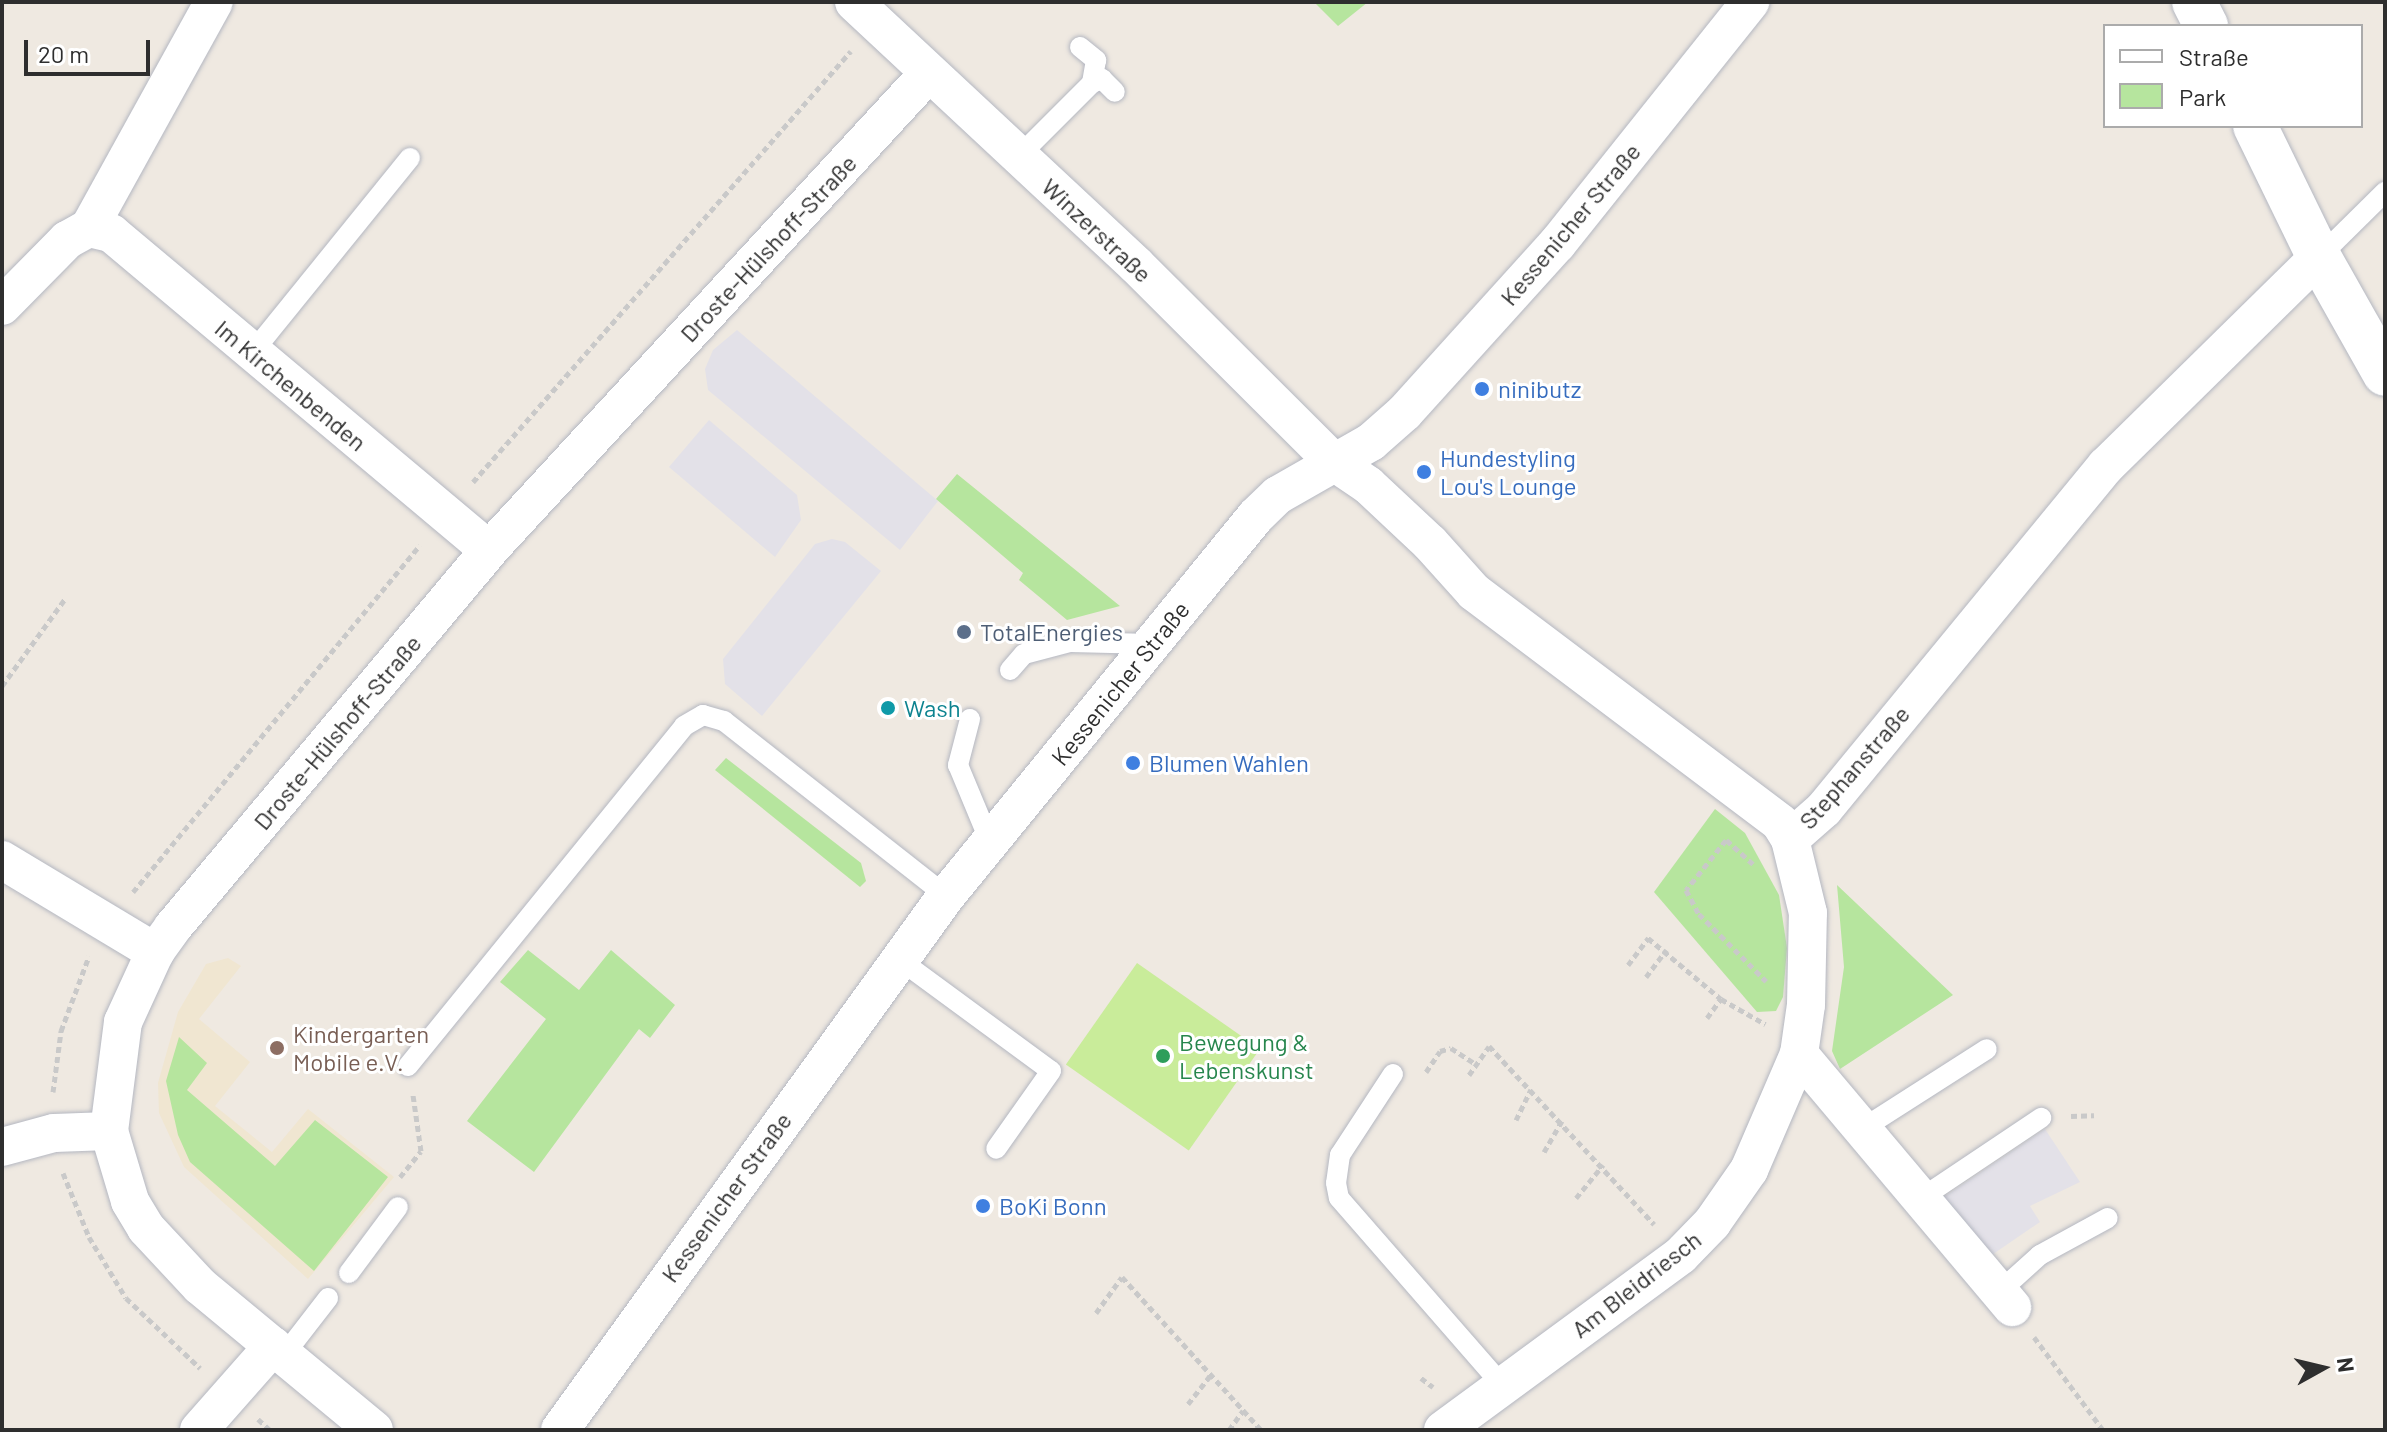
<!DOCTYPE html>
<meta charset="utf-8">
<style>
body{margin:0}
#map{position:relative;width:2387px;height:1432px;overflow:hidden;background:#efe9e1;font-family:Barlow,sans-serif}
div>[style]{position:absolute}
.industrial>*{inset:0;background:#e3e1e8}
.education>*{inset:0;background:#f0e6d1}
.green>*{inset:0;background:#b6e59e}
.pitch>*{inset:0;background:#c9ec9a;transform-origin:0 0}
.path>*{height:5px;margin-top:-2.5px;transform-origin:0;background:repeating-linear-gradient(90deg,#c9c9c9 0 6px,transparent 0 10px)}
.roads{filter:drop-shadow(0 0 2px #b4b7c1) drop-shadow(0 0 2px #b4b7c1)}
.lane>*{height:20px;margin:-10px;padding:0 10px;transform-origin:10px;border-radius:10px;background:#fff}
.street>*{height:38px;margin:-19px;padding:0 19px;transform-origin:19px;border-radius:19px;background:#fff}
.secondary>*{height:44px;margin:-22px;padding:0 22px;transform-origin:22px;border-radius:22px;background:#fff}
.dots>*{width:22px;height:22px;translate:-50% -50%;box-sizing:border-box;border:4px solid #fff;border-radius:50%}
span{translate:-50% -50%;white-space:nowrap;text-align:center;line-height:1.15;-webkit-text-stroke:6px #fff;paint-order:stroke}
.street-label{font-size:24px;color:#2e2e2e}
.shop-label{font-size:24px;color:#366cbe}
.left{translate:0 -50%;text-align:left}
.service-label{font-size:24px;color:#4e5e75}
.culture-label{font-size:24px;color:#0d838f}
.education-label{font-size:24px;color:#785e54}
.leisure-label{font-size:24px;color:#27864d}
.frame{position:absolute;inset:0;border:4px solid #2e2e2e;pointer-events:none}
.legend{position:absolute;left:2103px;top:24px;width:260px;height:104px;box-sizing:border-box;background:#fff;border:2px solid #ababab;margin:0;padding:10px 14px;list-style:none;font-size:24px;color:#2e2e2e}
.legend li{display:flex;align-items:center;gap:16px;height:40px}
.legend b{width:40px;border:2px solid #ababab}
.north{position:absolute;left:2283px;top:1328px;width:80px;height:80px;-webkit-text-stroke:6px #fff;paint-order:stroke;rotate:82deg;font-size:22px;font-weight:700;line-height:32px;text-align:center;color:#2e2e2e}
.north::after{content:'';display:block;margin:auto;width:28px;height:36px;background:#2e2e2e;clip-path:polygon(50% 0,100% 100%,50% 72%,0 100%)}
.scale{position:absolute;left:24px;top:40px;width:126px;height:36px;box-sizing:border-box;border:4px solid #2e2e2e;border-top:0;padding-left:10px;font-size:24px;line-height:28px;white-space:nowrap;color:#2e2e2e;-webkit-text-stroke:6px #fff;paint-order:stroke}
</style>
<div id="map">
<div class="industrial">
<i style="clip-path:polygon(737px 330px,938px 501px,900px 550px,708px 390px,705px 369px,713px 350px)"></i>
<i style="clip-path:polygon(709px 420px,797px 495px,801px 520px,775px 557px,669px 467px)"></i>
<i style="clip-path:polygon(832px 539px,845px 542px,881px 571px,762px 716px,725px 684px,723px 659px,815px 544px)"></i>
<i style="clip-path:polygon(2045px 1129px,2080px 1182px,2030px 1206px,2040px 1222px,1983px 1261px,1941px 1199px)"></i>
</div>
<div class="education">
<i style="clip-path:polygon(228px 958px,241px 966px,199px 1019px,250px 1062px,215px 1106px,272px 1152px,308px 1109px,394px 1177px,308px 1279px,184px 1167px,159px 1113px,158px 1083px,178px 1012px,206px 964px)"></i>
</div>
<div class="green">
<i style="clip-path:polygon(1314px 2px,1368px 2px,1338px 26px)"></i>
<i style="clip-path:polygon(957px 474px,1120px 606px,1067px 620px,1019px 580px,1023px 573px,936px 499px)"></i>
<i style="clip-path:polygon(726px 758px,861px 863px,866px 881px,860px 887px,715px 770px)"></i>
<i style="clip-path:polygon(1715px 809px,1745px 833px,1779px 895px,1787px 948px,1783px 997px,1776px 1011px,1757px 1012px,1654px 892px)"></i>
<i style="clip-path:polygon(1837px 885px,1953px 995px,1840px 1069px,1832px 1051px,1844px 967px)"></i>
<i style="clip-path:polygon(528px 950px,579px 990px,611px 950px,675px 1005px,650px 1038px,639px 1029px,534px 1172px,467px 1121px,546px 1019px,500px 982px)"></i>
<i style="clip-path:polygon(179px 1037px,207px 1063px,187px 1090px,275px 1166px,315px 1120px,388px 1177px,314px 1271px,190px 1162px,178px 1135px,166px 1081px)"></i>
</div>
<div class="pitch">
<i style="left:1137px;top:963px;width:150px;height:124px;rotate:35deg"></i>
</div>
<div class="path">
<i style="left:473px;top:482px;width:573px;rotate:-48.75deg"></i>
<i style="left:2px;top:686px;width:107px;rotate:-54.1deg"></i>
<i style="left:1753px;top:864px;width:36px;rotate:-138deg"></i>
<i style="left:1726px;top:840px;width:64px;rotate:128.7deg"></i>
<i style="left:1686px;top:890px;width:27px;rotate:62deg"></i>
<i style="left:1699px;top:914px;width:95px;rotate:45deg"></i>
<i style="left:133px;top:892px;width:450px;rotate:-50.4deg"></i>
<i style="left:1628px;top:965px;width:34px;rotate:-53deg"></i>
<i style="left:1648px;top:938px;width:95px;rotate:39.9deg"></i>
<i style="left:1721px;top:999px;width:51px;rotate:29.6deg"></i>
<i style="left:1646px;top:977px;width:34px;rotate:-53deg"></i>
<i style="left:1707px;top:1018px;width:24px;rotate:-54deg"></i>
<i style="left:1426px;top:1072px;width:25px;rotate:-56deg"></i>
<i style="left:1440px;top:1051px;width:11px;rotate:-15deg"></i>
<i style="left:1451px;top:1048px;width:30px;rotate:33deg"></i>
<i style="left:1469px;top:1075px;width:35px;rotate:-55deg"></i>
<i style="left:1489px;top:1046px;width:243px;rotate:47.2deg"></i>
<i style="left:53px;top:1092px;width:62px;rotate:-82.5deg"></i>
<i style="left:61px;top:1031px;width:80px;rotate:-69.5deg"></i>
<i style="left:2071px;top:1116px;width:23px;rotate:-2deg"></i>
<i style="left:1516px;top:1120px;width:34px;rotate:-64deg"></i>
<i style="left:1544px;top:1152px;width:36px;rotate:-60deg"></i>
<i style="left:63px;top:1173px;width:69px;rotate:67.9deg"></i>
<i style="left:89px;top:1237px;width:71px;rotate:58.8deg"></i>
<i style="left:126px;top:1298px;width:102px;rotate:43.4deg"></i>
<i style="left:400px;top:1177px;width:33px;rotate:-51deg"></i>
<i style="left:421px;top:1151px;width:57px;rotate:-98.1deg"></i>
<i style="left:1576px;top:1198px;width:43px;rotate:-50.7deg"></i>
<i style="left:1096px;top:1313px;width:44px;rotate:-54.2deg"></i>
<i style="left:1122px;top:1277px;width:207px;rotate:47.7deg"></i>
<i style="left:2034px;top:1337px;width:116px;rotate:53.4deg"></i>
<i style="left:1421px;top:1378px;width:15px;rotate:37deg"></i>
<i style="left:1188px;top:1404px;width:37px;rotate:-52deg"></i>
<i style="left:258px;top:1419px;width:16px;rotate:43deg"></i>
<i style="left:1229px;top:1430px;width:24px;rotate:-54deg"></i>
</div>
<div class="roads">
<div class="lane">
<i style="left:1080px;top:47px;width:21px;rotate:39deg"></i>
<i style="left:1096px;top:60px;width:23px;rotate:100deg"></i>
<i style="left:1018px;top:157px;width:105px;rotate:-45deg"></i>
<i style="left:1092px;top:83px;width:11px;rotate:-22deg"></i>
<i style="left:1102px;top:79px;width:18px;rotate:45deg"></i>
<i style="left:2319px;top:257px;width:93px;rotate:-44.6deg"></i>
<i style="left:252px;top:353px;width:251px;rotate:-51deg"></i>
<i style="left:1010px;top:670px;width:21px;rotate:-49deg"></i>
<i style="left:1024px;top:654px;width:48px;rotate:-14.6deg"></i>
<i style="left:1070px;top:642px;width:82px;rotate:1.4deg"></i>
<i style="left:970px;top:719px;width:48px;rotate:104.6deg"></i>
<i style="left:958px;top:765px;width:83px;rotate:67.4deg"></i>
<i style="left:900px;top:960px;width:187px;rotate:36.3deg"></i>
<i style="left:1051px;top:1071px;width:95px;rotate:125.2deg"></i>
<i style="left:408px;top:1066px;width:438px;rotate:-50.9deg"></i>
<i style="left:684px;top:726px;width:22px;rotate:-30deg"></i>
<i style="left:703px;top:715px;width:22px;rotate:16deg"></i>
<i style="left:724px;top:721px;width:283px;rotate:38.2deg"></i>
<i style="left:1393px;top:1074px;width:97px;rotate:123.2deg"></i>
<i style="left:1340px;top:1155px;width:28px;rotate:98deg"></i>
<i style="left:1336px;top:1183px;width:15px;rotate:79deg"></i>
<i style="left:1339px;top:1198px;width:249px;rotate:48.9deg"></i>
<i style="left:1862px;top:1129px;width:148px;rotate:-32.6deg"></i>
<i style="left:1920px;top:1199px;width:146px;rotate:-33.8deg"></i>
<i style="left:349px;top:1273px;width:82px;rotate:-53.4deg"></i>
<i style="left:1999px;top:1292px;width:55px;rotate:-42.1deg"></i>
<i style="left:2040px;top:1255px;width:77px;rotate:-28.6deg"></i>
<i style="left:284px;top:1355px;width:72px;rotate:-52.3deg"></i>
</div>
<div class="street">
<i style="left:854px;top:2px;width:386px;rotate:43deg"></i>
<i style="left:1136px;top:265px;width:279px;rotate:44.9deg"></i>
<i style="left:1334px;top:462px;width:41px;rotate:34.1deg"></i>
<i style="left:1368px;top:485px;width:85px;rotate:43.1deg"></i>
<i style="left:1430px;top:543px;width:66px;rotate:48.1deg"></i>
<i style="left:1474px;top:592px;width:383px;rotate:37deg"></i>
<i style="left:1780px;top:823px;width:19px;rotate:58deg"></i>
<i style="left:1790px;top:839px;width:45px;rotate:-41.4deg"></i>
<i style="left:1824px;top:809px;width:444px;rotate:-50.6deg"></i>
<i style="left:2106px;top:466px;width:298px;rotate:-44.5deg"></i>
<i style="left:89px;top:228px;width:23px;rotate:13deg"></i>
<i style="left:111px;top:233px;width:493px;rotate:40deg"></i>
<i style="left:2px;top:306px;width:93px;rotate:-45.4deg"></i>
<i style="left:67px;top:240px;width:25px;rotate:-29deg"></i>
<i style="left:89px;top:228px;width:258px;rotate:-61.1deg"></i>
<i style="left:2px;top:860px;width:179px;rotate:31deg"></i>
<i style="left:1799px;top:1054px;width:331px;rotate:49.9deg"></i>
<i style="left:2px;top:1147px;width:54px;rotate:-15.1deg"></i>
<i style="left:54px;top:1133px;width:55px;rotate:-2.1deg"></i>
<i style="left:199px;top:1430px;width:112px;rotate:-48.6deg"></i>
<i style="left:374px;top:1430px;width:226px;rotate:-140.4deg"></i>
<i style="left:200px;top:1286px;width:79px;rotate:-133deg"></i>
<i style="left:146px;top:1228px;width:31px;rotate:-121deg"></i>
<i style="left:130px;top:1201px;width:73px;rotate:-106.7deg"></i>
<i style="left:109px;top:1131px;width:110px;rotate:-82.7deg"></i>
<i style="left:123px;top:1022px;width:77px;rotate:-65.4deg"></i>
<i style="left:155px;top:952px;width:31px;rotate:-54deg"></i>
<i style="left:173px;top:927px;width:492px;rotate:-50deg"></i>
<i style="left:489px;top:550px;width:646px;rotate:-47.32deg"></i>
<i style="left:560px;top:1430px;width:659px;rotate:-54.14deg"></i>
<i style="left:946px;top:896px;width:490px;rotate:-50.8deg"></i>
<i style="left:1256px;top:516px;width:30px;rotate:-44deg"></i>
<i style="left:1278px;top:495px;width:107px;rotate:-29.7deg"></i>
<i style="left:1371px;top:442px;width:45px;rotate:-41.4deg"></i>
<i style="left:1405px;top:412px;width:227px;rotate:-47.9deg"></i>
<i style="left:1557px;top:244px;width:310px;rotate:-51.4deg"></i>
<i style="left:1443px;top:1430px;width:295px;rotate:-36.3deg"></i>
<i style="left:1681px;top:1255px;width:45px;rotate:-45.9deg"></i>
<i style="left:1712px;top:1223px;width:65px;rotate:-55.1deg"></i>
<i style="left:1749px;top:1170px;width:126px;rotate:-66.7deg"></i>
<i style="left:1799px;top:1054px;width:49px;rotate:-81.9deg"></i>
<i style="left:1806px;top:1005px;width:92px;rotate:-88.8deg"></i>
<i style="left:1808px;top:913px;width:76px;rotate:-103.7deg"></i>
</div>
<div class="secondary">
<i style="left:2194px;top:2px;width:27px;rotate:63deg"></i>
<i style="left:2255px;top:126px;width:146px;rotate:64deg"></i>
<i style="left:2319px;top:257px;width:134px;rotate:60.6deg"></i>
</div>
</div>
<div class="dots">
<i style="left:1482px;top:389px;background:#3f7fe0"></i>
<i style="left:1424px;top:472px;background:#3f7fe0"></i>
<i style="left:964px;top:632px;background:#5c6f8a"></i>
<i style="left:888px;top:708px;background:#0f9aa8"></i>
<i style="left:1133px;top:763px;background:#3f7fe0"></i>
<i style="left:277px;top:1048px;background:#8d6e63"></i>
<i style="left:1163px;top:1056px;background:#2e9e5b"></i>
<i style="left:983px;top:1206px;background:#3f7fe0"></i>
</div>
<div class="street-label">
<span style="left:1570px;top:224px;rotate:-50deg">Kessenicher Straße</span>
<span style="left:1097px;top:230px;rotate:43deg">Winzerstraße</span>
<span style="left:768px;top:248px;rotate:-47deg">Droste-Hülshoff-Straße</span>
<span style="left:291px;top:385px;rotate:40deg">Im Kirchenbenden</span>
<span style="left:1120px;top:683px;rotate:-51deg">Kessenicher Straße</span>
<span style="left:337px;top:732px;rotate:-50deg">Droste-Hülshoff-Straße</span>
<span style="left:1854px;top:767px;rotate:-49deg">Stephanstraße</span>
<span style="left:726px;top:1197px;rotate:-54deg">Kessenicher Straße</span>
<span style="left:1636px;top:1284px;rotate:-38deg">Am Bleidriesch</span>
</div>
<div class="shop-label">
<span class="left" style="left:1498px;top:389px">ninibutz</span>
<span class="left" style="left:1440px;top:472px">Hundestyling<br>Lou's Lounge</span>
<span class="left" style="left:1149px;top:763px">Blumen Wahlen</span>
<span class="left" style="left:999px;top:1206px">BoKi Bonn</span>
</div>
<div class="service-label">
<span class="left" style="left:980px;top:632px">TotalEnergies</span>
</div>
<div class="culture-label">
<span class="left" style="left:904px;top:708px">Wash</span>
</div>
<div class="education-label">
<span class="left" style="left:293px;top:1048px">Kindergarten<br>Mobile e.V.</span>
</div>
<div class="leisure-label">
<span class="left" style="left:1179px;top:1056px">Bewegung &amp;<br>Lebenskunst</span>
</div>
<div class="frame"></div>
<ul class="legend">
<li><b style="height:10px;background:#fff"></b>Straße</li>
<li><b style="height:22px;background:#b6e59e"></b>Park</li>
</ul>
<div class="north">N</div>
<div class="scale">20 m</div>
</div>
